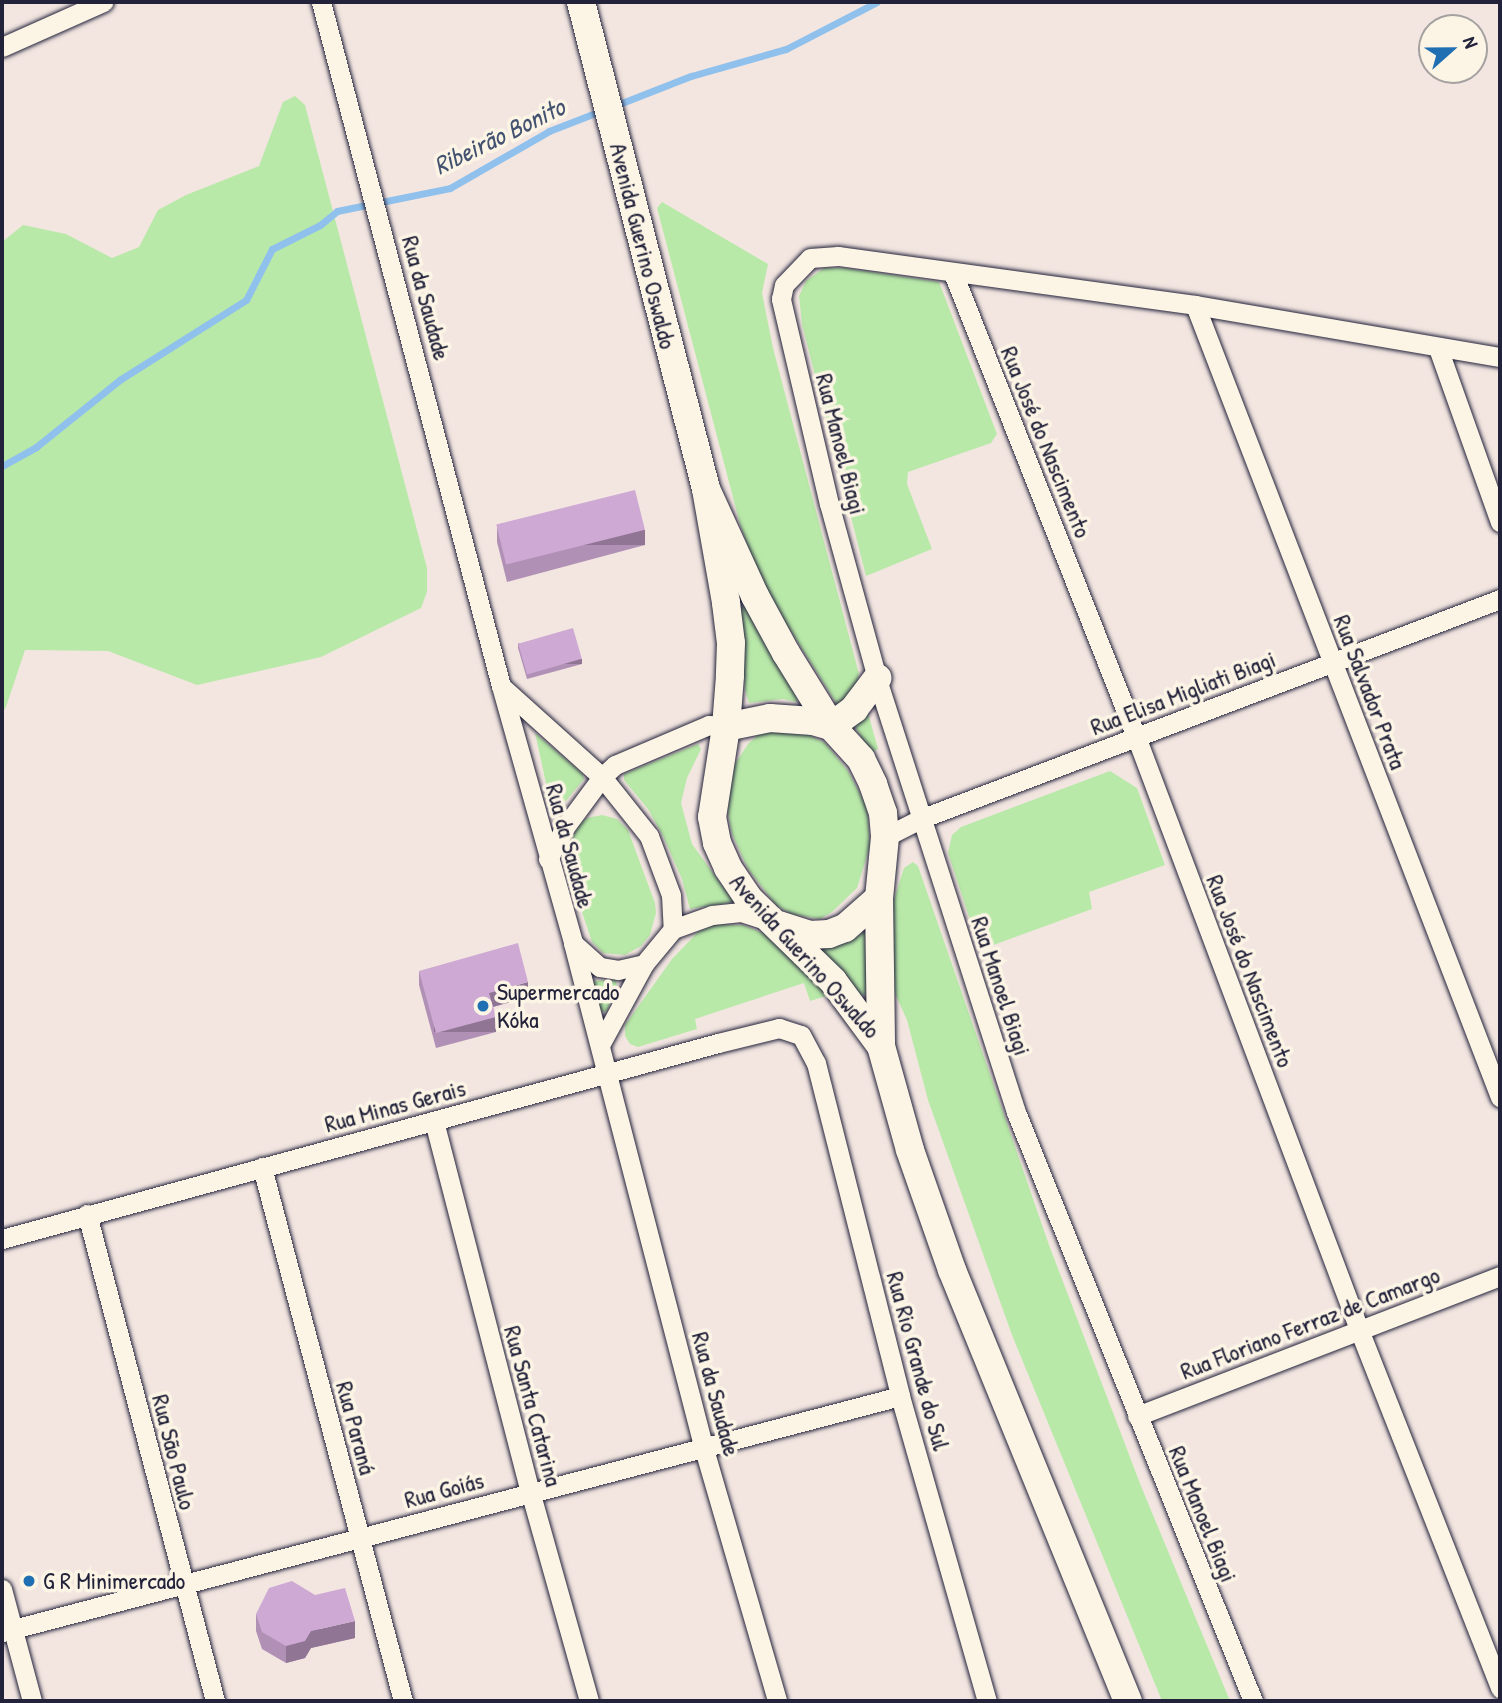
<!DOCTYPE html>
<meta charset="utf-8">
<style>
body{margin:0}
#map{position:relative;width:1502px;height:1703px;overflow:hidden;background:#f3e6e1;font-family:"Patrick Hand",sans-serif}
div>[style]{position:absolute}
.green>*{inset:0;background:#b9e9a9}
.stream>*{height:7px;margin:-3.5px;padding:0 3.5px;transform-origin:3.5px;border-radius:3.5px;background:#90c1ec}
.roads{filter:drop-shadow(0 0 2px #22223b) drop-shadow(0 0 2px #22223b)}
.minor>*{height:19px;margin:-9.5px;padding:0 9.5px;transform-origin:9.5px;border-radius:9.5px;background:#fcf5e5}
.secondary>*{height:28px;margin:-14px;padding:0 14px;transform-origin:14px;border-radius:14px;background:#fcf5e5}
.wall>*{inset:0;background:#b091b5}
.shaded-wall>*{inset:0;background:#907694;transform-origin:0 0}
.building>*{inset:0;background:#cda9d3;transform-origin:0 0}
.dots>*{width:19px;height:19px;translate:-50% -50%;box-sizing:border-box;border:4px solid #fcf5e5;border-radius:50%}
span{translate:-50% -50%;white-space:nowrap;text-align:center;line-height:1.15;-webkit-text-stroke:7px #fcf5e5;paint-order:stroke}
.street-label{font-size:24px;color:#22223b}
.poi-label{font-size:24px;color:#22223b}
.left{translate:0 -50%;text-align:left}
.water-label{font-size:26px;color:#435270;font-style:italic}
.frame{position:absolute;inset:0;border:4px solid #22223b;pointer-events:none}
.north{position:absolute;left:1418px;top:14px;width:70px;height:70px;box-sizing:border-box;background:#fcf5e5;border:2px solid #a5a1a1;border-radius:50%;rotate:69deg;font-size:19px;font-weight:700;line-height:28px;text-align:center;color:#22223b}
.north::after{content:'';display:block;margin:auto;width:24px;height:32px;background:#1f6fb2;clip-path:polygon(50% 0,100% 100%,50% 72%,0 100%)}
</style>
<div id="map">
<div class="green">
<i style="clip-path:polygon(295px 96px,305px 105px,427px 568px,427px 592px,421px 608px,321px 657px,197px 685px,108px 651px,25px 650px,6px 707px,2px 713px,2px 242px,23px 225px,66px 234px,112px 258px,139px 247px,158px 210px,186px 195px,259px 166px,283px 102px)"></i>
<i style="clip-path:polygon(662px 202px,768px 264px,762px 293px,773px 348px,859px 674px,854px 693px,837px 704px,761px 584px,740px 524px,657px 208px)"></i>
<i style="clip-path:polygon(824px 268px,844px 268px,939px 282px,997px 434px,991px 443px,908px 472px,907px 484px,932px 549px,866px 576px,802px 324px,799px 296px,806px 281px)"></i>
<i style="clip-path:polygon(745px 606px,796px 695px,797px 702px,783px 699px,749px 703px,745px 690px,739px 608px)"></i>
<i style="clip-path:polygon(868px 713px,878px 749px,871px 753px,852px 722px)"></i>
<i style="clip-path:polygon(772px 730px,799px 730px,825px 743px,848px 771px,867px 807px,870px 846px,857px 888px,832px 912px,820px 919px,791px 914px,776px 905px,748px 869px,732px 834px,728px 813px,731px 770px,748px 744px,759px 734px)"></i>
<i style="clip-path:polygon(535px 733px,583px 774px,584px 779px,565px 802px,553px 801px,549px 797px)"></i>
<i style="clip-path:polygon(698px 744px,701px 749px,687px 778px,681px 803px,692px 844px,734px 902px,690px 909px,682px 879px,663px 836px,648px 809px,624px 780px,624px 774px)"></i>
<i style="clip-path:polygon(1110px 771px,1137px 788px,1165px 865px,1089px 892px,1092px 909px,980px 950px,948px 853px,952px 835px,961px 827px)"></i>
<i style="clip-path:polygon(602px 815px,617px 819px,628px 830px,655px 903px,656px 913px,650px 935px,641px 946px,625px 955px,603px 953px,592px 942px,565px 861px,568px 847px,579px 825px,587px 818px)"></i>
<i style="clip-path:polygon(913px 862px,918px 866px,1049px 1245px,1141px 1486px,1230px 1701px,1162px 1701px,1012px 1335px,928px 1100px,907px 1020px,892px 987px,888px 918px,904px 868px)"></i>
<i style="clip-path:polygon(717px 924px,743px 925px,765px 934px,833px 994px,810px 1001px,804px 983px,695px 1019px,697px 1029px,638px 1047px,630px 1044px,625px 1036px,625px 1025px,672px 959px,698px 932px)"></i>
<i style="clip-path:polygon(865px 931px,867px 994px,860px 996px,842px 971px,819px 948px,847px 943px)"></i>
<i style="clip-path:polygon(616px 980px,617px 986px,607px 1011px,600px 1013px,591px 981px)"></i>
</div>
<div class="stream">
<i style="left:614px;top:106px;width:83px;rotate:-21.3deg"></i>
<i style="left:691px;top:76px;width:99px;rotate:-15.9deg"></i>
<i style="left:786px;top:49px;width:102px;rotate:-27.3deg"></i>
<i style="left:2px;top:466px;width:39px;rotate:-29deg"></i>
<i style="left:36px;top:447px;width:109px;rotate:-38.7deg"></i>
<i style="left:121px;top:379px;width:148px;rotate:-32.3deg"></i>
<i style="left:246px;top:300px;width:57px;rotate:-63deg"></i>
<i style="left:272px;top:249px;width:54px;rotate:-26.6deg"></i>
<i style="left:320px;top:225px;width:22px;rotate:-39deg"></i>
<i style="left:337px;top:211px;width:115px;rotate:-11.5deg"></i>
<i style="left:450px;top:188px;width:114px;rotate:-29.9deg"></i>
<i style="left:549px;top:131px;width:58px;rotate:-21.3deg"></i>
</div>
<div class="roads">
<div class="minor">
<i style="left:321px;top:2px;width:707px;rotate:75.26deg"></i>
<i style="left:501px;top:686px;width:267px;rotate:74.3deg"></i>
<i style="left:573px;top:943px;width:523px;rotate:75.49deg"></i>
<i style="left:704px;top:1449px;width:262px;rotate:73.8deg"></i>
<i style="left:2px;top:47px;width:111px;rotate:-24deg"></i>
<i style="left:953px;top:273px;width:501px;rotate:68.45deg"></i>
<i style="left:1137px;top:739px;width:634px;rotate:69.39deg"></i>
<i style="left:1360px;top:1332px;width:383px;rotate:68.5deg"></i>
<i style="left:1195px;top:305px;width:849px;rotate:68.94deg"></i>
<i style="left:1438px;top:348px;width:185px;rotate:70.4deg"></i>
<i style="left:502px;top:687px;width:135px;rotate:42deg"></i>
<i style="left:602px;top:777px;width:75px;rotate:51.5deg"></i>
<i style="left:649px;top:836px;width:63px;rotate:69.6deg"></i>
<i style="left:671px;top:895px;width:34px;rotate:87deg"></i>
<i style="left:885px;top:837px;width:39px;rotate:-27deg"></i>
<i style="left:920px;top:819px;width:620px;rotate:-20.77deg"></i>
<i style="left:548px;top:859px;width:36px;rotate:-62deg"></i>
<i style="left:565px;top:827px;width:62px;rotate:-53.5deg"></i>
<i style="left:602px;top:777px;width:18px;rotate:-43deg"></i>
<i style="left:615px;top:765px;width:102px;rotate:-23.1deg"></i>
<i style="left:709px;top:725px;width:17px;rotate:7deg"></i>
<i style="left:573px;top:943px;width:36px;rotate:42deg"></i>
<i style="left:600px;top:967px;width:18px;rotate:9deg"></i>
<i style="left:618px;top:970px;width:27px;rotate:-13deg"></i>
<i style="left:600px;top:1045px;width:92px;rotate:-61.5deg"></i>
<i style="left:644px;top:964px;width:45px;rotate:-50.4deg"></i>
<i style="left:673px;top:929px;width:41px;rotate:-19.7deg"></i>
<i style="left:712px;top:915px;width:29px;rotate:-6deg"></i>
<i style="left:741px;top:912px;width:25px;rotate:18deg"></i>
<i style="left:434px;top:1121px;width:382px;rotate:75.5deg"></i>
<i style="left:530px;top:1491px;width:218px;rotate:74.3deg"></i>
<i style="left:262px;top:1167px;width:552px;rotate:75.21deg"></i>
<i style="left:87px;top:1214px;width:504px;rotate:75.27deg"></i>
<i style="left:2px;top:1239px;width:742px;rotate:-15.31deg"></i>
<i style="left:718px;top:1043px;width:63px;rotate:-13.8deg"></i>
<i style="left:779px;top:1028px;width:23px;rotate:18deg"></i>
<i style="left:801px;top:1035px;width:32px;rotate:62deg"></i>
<i style="left:816px;top:1063px;width:343px;rotate:75.8deg"></i>
<i style="left:900px;top:1396px;width:317px;rotate:74.1deg"></i>
<i style="left:1137px;top:1416px;width:389px;rotate:-21.1deg"></i>
<i style="left:2px;top:1589px;width:116px;rotate:75deg"></i>
<i style="left:2px;top:1632px;width:928px;rotate:-14.72deg"></i>
<i style="left:1253px;top:1701px;width:635px;rotate:-111.92deg"></i>
<i style="left:1016px;top:1112px;width:456px;rotate:-107.8deg"></i>
<i style="left:877px;top:678px;width:180px;rotate:-105.4deg"></i>
<i style="left:829px;top:504px;width:211px;rotate:-103.2deg"></i>
<i style="left:781px;top:299px;width:14px;rotate:-78deg"></i>
<i style="left:784px;top:285px;width:37px;rotate:-46deg"></i>
<i style="left:810px;top:258px;width:28px;rotate:-4deg"></i>
<i style="left:838px;top:256px;width:360px;rotate:7.8deg"></i>
<i style="left:1195px;top:305px;width:309px;rotate:9.7deg"></i>
</div>
<div class="secondary">
<i style="left:581px;top:2px;width:503px;rotate:75.6deg"></i>
<i style="left:706px;top:489px;width:116px;rotate:80deg"></i>
<i style="left:726px;top:603px;width:40px;rotate:82.9deg"></i>
<i style="left:731px;top:643px;width:33px;rotate:92deg"></i>
<i style="left:730px;top:676px;width:51px;rotate:94.5deg"></i>
<i style="left:726px;top:727px;width:91px;rotate:98.8deg"></i>
<i style="left:712px;top:817px;width:26px;rotate:79deg"></i>
<i style="left:717px;top:843px;width:27px;rotate:66deg"></i>
<i style="left:728px;top:868px;width:36px;rotate:56deg"></i>
<i style="left:748px;top:898px;width:119px;rotate:44.3deg"></i>
<i style="left:833px;top:981px;width:81px;rotate:53.6deg"></i>
<i style="left:706px;top:489px;width:118px;rotate:65.4deg"></i>
<i style="left:755px;top:596px;width:65px;rotate:61.5deg"></i>
<i style="left:786px;top:653px;width:86px;rotate:58.3deg"></i>
<i style="left:831px;top:726px;width:45px;rotate:47.7deg"></i>
<i style="left:861px;top:759px;width:28px;rotate:64deg"></i>
<i style="left:873px;top:784px;width:31px;rotate:71deg"></i>
<i style="left:883px;top:813px;width:24px;rotate:85deg"></i>
<i style="left:885px;top:837px;width:61px;rotate:95.6deg"></i>
<i style="left:879px;top:898px;width:148px;rotate:89.2deg"></i>
<i style="left:881px;top:1046px;width:108px;rotate:74.4deg"></i>
<i style="left:910px;top:1150px;width:127px;rotate:70.7deg"></i>
<i style="left:952px;top:1270px;width:466px;rotate:67.8deg"></i>
<i style="left:831px;top:726px;width:29px;rotate:-36deg"></i>
<i style="left:854px;top:709px;width:39px;rotate:-53deg"></i>
<i style="left:726px;top:727px;width:45px;rotate:-11.6deg"></i>
<i style="left:770px;top:718px;width:43px;rotate:4deg"></i>
<i style="left:813px;top:721px;width:19px;rotate:16deg"></i>
<i style="left:779px;top:925px;width:32px;rotate:18deg"></i>
<i style="left:809px;top:935px;width:20px;rotate:-3deg"></i>
<i style="left:829px;top:934px;width:17px;rotate:-21deg"></i>
<i style="left:845px;top:928px;width:45px;rotate:-41.4deg"></i>
</div>
</div>
<div class="wall">
<i style="clip-path:polygon(497px 527px,645px 545px,507px 582px,497px 542px)"></i>
<i style="clip-path:polygon(518px 643px,582px 664px,527px 679px,518px 648px)"></i>
<i style="clip-path:polygon(419px 971px,528px 997px,493px 1007px,496px 1032px,436px 1048px,419px 985px)"></i>
<i style="clip-path:polygon(256px 1614px,355px 1638px,311px 1648px,305px 1658px,286px 1663px,262px 1649px,256px 1631px)"></i>
</div>
<div class="shaded-wall">
<i style="left:645px;top:530px;width:15px;height:143px;rotate:90deg"></i>
<i style="left:582px;top:659px;width:5px;height:57px;rotate:90deg"></i>
<i style="clip-path:polygon(528px 982px,528px 997px,489px 1008px,489px 993px)"></i>
<i style="left:496px;top:1017px;width:15px;height:62px;rotate:90deg"></i>
<i style="clip-path:polygon(355px 1621px,355px 1638px,311px 1648px,305px 1658px,286px 1663px,286px 1646px,311px 1631px)"></i>
</div>
<div class="building">
<i style="left:635px;top:490px;width:41px;height:143px;rotate:76deg"></i>
<i style="left:573px;top:628px;width:32px;height:57px;rotate:74deg"></i>
<i style="clip-path:polygon(518px 943px,528px 982px,489px 993px,496px 1017px,436px 1033px,419px 971px)"></i>
<i style="clip-path:polygon(292px 1581px,315px 1595px,345px 1588px,355px 1621px,311px 1631px,305px 1641px,286px 1646px,262px 1632px,256px 1614px,269px 1588px)"></i>
</div>
<div class="dots">
<i style="left:483px;top:1006px;background:#1f6fb2"></i>
<i style="left:29px;top:1581px;background:#1f6fb2"></i>
</div>
<div class="street-label">
<span style="left:643px;top:246px;rotate:76deg">Avenida Guerino Oswaldo</span>
<span style="left:426px;top:298px;rotate:75deg">Rua da Saudade</span>
<span style="left:1046px;top:442px;rotate:68deg">Rua José do Nascimento</span>
<span style="left:841px;top:444px;rotate:76deg">Rua Manoel Biagi</span>
<span style="left:1370px;top:692px;rotate:69deg">Rua Salvador Prata</span>
<span style="left:1183px;top:693px;rotate:-21deg">Rua Elisa Migliati Biagi</span>
<span style="left:570px;top:846px;rotate:75deg">Rua da Saudade</span>
<span style="left:805px;top:956px;rotate:48deg">Avenida Guerino Oswaldo</span>
<span style="left:1250px;top:971px;rotate:69deg">Rua José do Nascimento</span>
<span style="left:1001px;top:986px;rotate:72deg">Rua Manoel Biagi</span>
<span style="left:395px;top:1106px;rotate:-15deg">Rua Minas Gerais</span>
<span style="left:1310px;top:1323px;rotate:-21deg">Rua Floriano Ferraz de Camargo</span>
<span style="left:918px;top:1361px;rotate:75deg">Rua Rio Grande do Sul</span>
<span style="left:716px;top:1394px;rotate:75deg">Rua da Saudade</span>
<span style="left:533px;top:1406px;rotate:75deg">Rua Santa Catarina</span>
<span style="left:356px;top:1428px;rotate:75deg">Rua Paraná</span>
<span style="left:174px;top:1452px;rotate:76deg">Rua São Paulo</span>
<span style="left:444px;top:1490px;rotate:-15deg">Rua Goiás</span>
<span style="left:1203px;top:1514px;rotate:68deg">Rua Manoel Biagi</span>
</div>
<div class="poi-label">
<span class="left" style="left:497px;top:1006px">Supermercado<br>Kóka</span>
<span class="left" style="left:43px;top:1581px">G R Minimercado</span>
</div>
<div class="water-label">
<span style="left:499px;top:136px;rotate:-26deg">Ribeirão Bonito</span>
</div>
<div class="frame"></div>
<div class="north">N</div>
</div>
